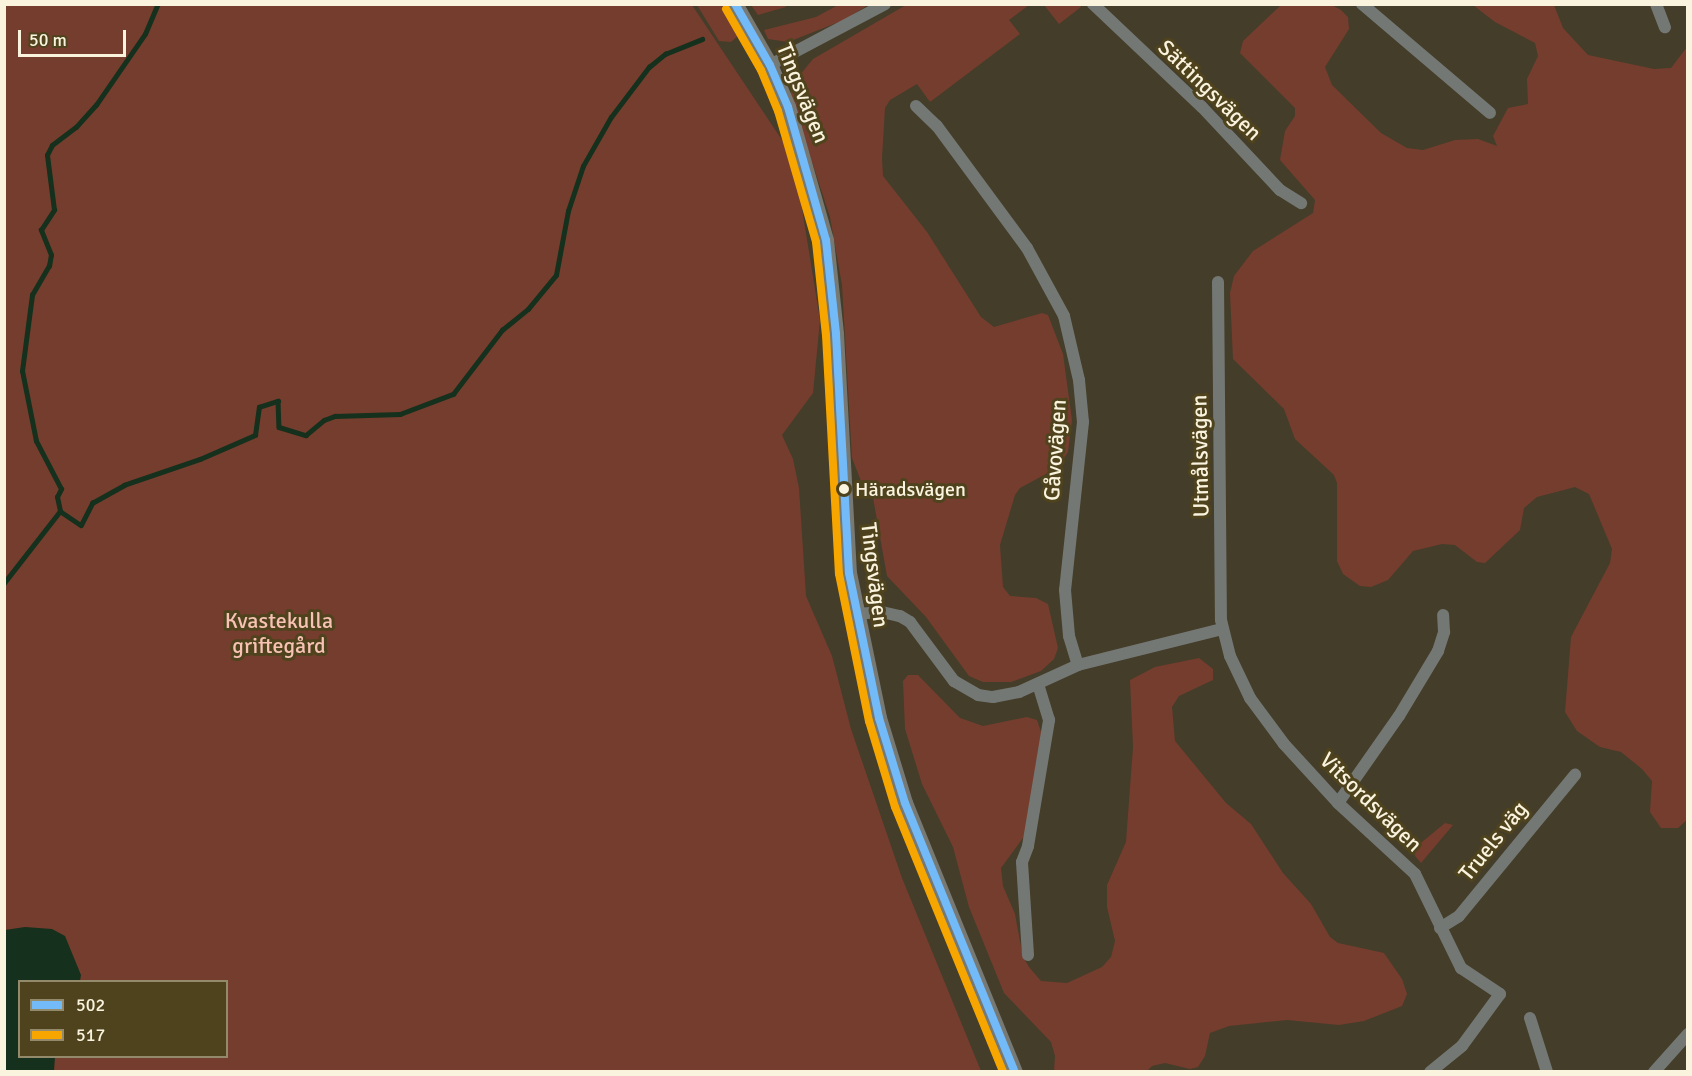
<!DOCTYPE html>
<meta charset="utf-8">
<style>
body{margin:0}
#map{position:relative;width:1692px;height:1076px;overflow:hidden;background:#443d29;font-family:Signika,sans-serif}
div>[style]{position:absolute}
.green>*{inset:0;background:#753d2e}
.water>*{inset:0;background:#15301c}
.stream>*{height:4.5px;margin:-2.25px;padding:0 2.25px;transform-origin:2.25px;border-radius:2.25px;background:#15301c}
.street>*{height:12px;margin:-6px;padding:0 6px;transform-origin:6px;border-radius:6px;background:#747874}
.secondary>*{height:16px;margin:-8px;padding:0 8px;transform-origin:8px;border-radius:8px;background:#777974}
.bus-1>*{height:8px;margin:-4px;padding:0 4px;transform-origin:4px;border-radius:4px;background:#73baf8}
.bus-2>*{height:8px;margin:-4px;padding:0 4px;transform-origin:4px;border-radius:4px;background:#f7a600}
.dots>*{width:16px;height:16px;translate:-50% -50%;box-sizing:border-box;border:3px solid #4f431e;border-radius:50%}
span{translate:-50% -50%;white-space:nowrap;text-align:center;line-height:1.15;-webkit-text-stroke:6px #4f431e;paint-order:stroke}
.bus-label{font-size:20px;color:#faf4df}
.left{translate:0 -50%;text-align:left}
.street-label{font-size:22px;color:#faf4df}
.park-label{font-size:22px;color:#f8c2b5}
.frame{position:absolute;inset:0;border:6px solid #faf4df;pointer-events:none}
.legend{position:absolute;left:18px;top:980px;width:210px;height:78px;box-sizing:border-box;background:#4f431e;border:2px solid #938a6b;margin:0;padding:8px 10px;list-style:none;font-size:18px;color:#faf4df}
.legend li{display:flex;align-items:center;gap:12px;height:30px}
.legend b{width:30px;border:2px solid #938a6b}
.scale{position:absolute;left:18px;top:30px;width:108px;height:27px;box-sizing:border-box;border:3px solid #faf4df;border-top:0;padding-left:8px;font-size:18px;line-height:21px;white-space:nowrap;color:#faf4df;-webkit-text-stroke:4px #4f431e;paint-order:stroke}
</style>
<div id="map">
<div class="green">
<i style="clip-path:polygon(evenodd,5px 5px,692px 5px,784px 143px,799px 190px,820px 320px,813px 393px,782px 435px,793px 459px,799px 488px,806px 596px,832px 656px,851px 729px,902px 878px,981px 1071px,5px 1072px,5px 5px,20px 982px,226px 982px,226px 1056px,20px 1056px,20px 982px)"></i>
<i style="clip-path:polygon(697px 5px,722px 5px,740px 34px,731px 42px,719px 41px)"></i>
<i style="clip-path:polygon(751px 5px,785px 5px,786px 7px,758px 15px)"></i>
<i style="clip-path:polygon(838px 5px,868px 5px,844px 20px,788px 42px,768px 39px,764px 30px,816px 17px)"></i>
<i style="clip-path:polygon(906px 5px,1029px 5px,1009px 20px,1020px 34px,930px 102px,917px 84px,890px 100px,885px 108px,882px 158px,883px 176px,927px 232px,981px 317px,994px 327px,1042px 313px,1048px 315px,1063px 354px,1072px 420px,1068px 452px,1057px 468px,1020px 488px,1015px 495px,1000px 545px,1003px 587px,1010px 596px,1036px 598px,1048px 604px,1058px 648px,1054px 659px,1041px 671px,1011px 682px,983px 682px,969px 676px,926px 617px,887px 576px,870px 481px,861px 481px,852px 458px,842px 285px,830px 217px,790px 94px,794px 82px,813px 59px)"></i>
<i style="clip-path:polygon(1044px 5px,1079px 5px,1081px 7px,1059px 24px)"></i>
<i style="clip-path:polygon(1281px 5px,1332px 5px,1341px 10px,1348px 17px,1349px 29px,1325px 67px,1332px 85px,1381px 133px,1407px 148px,1423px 150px,1455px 140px,1478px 139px,1497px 146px,1493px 136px,1508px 108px,1528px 104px,1527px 79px,1538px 56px,1535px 43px,1495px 22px,1473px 5px,1554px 5px,1563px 28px,1588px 55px,1654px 69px,1671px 68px,1687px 47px,1688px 819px,1678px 828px,1661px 828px,1650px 812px,1652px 781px,1642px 769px,1621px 752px,1600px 747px,1577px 731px,1565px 712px,1571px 637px,1610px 563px,1612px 549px,1589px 494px,1575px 487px,1537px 497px,1524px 508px,1520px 530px,1485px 563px,1477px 562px,1455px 545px,1442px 544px,1413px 551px,1388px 580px,1371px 587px,1360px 586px,1343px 574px,1337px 561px,1337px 483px,1334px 475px,1295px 439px,1284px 409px,1233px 359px,1230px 293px,1234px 276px,1253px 251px,1313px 213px,1315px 200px,1280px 160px,1285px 131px,1295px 116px,1295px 108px,1240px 53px,1243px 41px)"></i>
<i style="clip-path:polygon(1199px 658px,1213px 669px,1213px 680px,1179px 696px,1172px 707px,1175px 741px,1226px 803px,1251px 824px,1283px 873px,1311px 904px,1330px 937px,1338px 943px,1384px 953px,1402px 979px,1407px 994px,1402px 1006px,1364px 1021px,1339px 1025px,1287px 1020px,1229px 1026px,1210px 1033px,1205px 1056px,1198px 1067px,1190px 1069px,1165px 1063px,1152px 1066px,1147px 1071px,1054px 1071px,1055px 1056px,1051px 1042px,1004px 993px,969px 907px,953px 847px,922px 784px,905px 729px,903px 681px,908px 675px,918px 675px,960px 718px,983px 726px,1027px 717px,1037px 720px,1042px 735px,1028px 831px,1001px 868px,1003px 886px,1015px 914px,1023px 957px,1029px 967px,1041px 981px,1067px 983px,1102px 967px,1111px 957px,1115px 941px,1107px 907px,1107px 885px,1126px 842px,1133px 747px,1130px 680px,1155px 667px)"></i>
<i style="clip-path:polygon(1445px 823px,1453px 825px,1421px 863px,1411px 851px)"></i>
</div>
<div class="water">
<i style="clip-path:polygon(25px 927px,52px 929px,65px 936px,81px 975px,80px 981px,20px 982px,20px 1056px,55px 1057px,54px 1071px,5px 1071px,5px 930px)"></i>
</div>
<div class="stream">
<i style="left:60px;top:511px;width:25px;rotate:34deg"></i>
<i style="left:81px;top:525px;width:25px;rotate:-63deg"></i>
<i style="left:92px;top:503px;width:37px;rotate:-29deg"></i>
<i style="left:124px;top:485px;width:80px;rotate:-18.9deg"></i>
<i style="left:200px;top:459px;width:60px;rotate:-23.6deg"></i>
<i style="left:255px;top:435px;width:28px;rotate:-82deg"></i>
<i style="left:259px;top:407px;width:20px;rotate:-18deg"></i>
<i style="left:278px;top:401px;width:26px;rotate:88deg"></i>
<i style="left:279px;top:427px;width:28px;rotate:17deg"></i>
<i style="left:306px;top:435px;width:23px;rotate:-40deg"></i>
<i style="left:324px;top:420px;width:12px;rotate:-20deg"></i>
<i style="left:335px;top:416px;width:65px;rotate:-1.8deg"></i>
<i style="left:400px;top:414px;width:57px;rotate:-20.7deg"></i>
<i style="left:453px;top:394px;width:81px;rotate:-52.6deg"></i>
<i style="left:502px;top:330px;width:33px;rotate:-39deg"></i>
<i style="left:528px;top:309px;width:44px;rotate:-50.5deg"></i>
<i style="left:556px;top:275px;width:65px;rotate:-79.4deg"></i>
<i style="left:568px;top:211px;width:47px;rotate:-71.6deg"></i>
<i style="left:583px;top:166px;width:56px;rotate:-60.3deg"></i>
<i style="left:611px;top:117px;width:63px;rotate:-52.8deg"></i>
<i style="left:649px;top:67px;width:21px;rotate:-39deg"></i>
<i style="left:665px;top:54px;width:40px;rotate:-22deg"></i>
<i style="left:4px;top:583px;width:91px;rotate:-52.1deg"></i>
<i style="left:60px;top:511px;width:14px;rotate:-102deg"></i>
<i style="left:57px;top:497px;width:9px;rotate:-63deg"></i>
<i style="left:61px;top:489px;width:54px;rotate:-117.5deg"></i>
<i style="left:36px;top:441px;width:71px;rotate:-101.3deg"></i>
<i style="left:22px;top:371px;width:77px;rotate:-82.5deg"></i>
<i style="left:32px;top:295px;width:34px;rotate:-60deg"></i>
<i style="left:49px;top:266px;width:11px;rotate:-80deg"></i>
<i style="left:51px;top:255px;width:27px;rotate:-112deg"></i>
<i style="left:41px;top:230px;width:24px;rotate:-57deg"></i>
<i style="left:54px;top:210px;width:55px;rotate:-97.3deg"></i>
<i style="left:47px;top:155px;width:11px;rotate:-63deg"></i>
<i style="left:52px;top:145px;width:30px;rotate:-37deg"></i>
<i style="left:76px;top:127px;width:30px;rotate:-48deg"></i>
<i style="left:96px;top:105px;width:86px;rotate:-55.4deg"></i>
<i style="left:145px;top:34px;width:33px;rotate:-67deg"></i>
</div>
<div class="street">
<i style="left:1093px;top:4px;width:150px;rotate:43.4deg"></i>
<i style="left:1202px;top:107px;width:114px;rotate:46.8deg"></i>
<i style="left:1280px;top:190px;width:25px;rotate:32deg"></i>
<i style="left:1362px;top:4px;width:168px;rotate:40.4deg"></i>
<i style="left:1656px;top:4px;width:25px;rotate:69deg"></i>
<i style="left:770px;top:65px;width:130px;rotate:-27.9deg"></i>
<i style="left:916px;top:106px;width:29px;rotate:44deg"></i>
<i style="left:937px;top:126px;width:152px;rotate:53.6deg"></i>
<i style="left:1027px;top:248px;width:77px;rotate:61.4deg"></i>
<i style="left:1064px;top:316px;width:66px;rotate:76.8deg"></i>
<i style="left:1079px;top:380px;width:42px;rotate:84.6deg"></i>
<i style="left:1083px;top:422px;width:169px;rotate:96.1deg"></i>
<i style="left:1065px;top:590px;width:46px;rotate:85deg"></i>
<i style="left:1069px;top:636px;width:30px;rotate:73deg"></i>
<i style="left:1218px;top:282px;width:338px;rotate:89.5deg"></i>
<i style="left:1221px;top:620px;width:37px;rotate:76deg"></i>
<i style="left:1230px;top:656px;width:47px;rotate:64.5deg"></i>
<i style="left:1250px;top:698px;width:57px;rotate:53.5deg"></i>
<i style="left:1284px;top:744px;width:80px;rotate:47.5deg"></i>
<i style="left:1338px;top:803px;width:105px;rotate:42.7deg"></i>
<i style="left:1415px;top:874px;width:105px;rotate:63.9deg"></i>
<i style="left:1461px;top:968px;width:47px;rotate:33.7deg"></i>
<i style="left:1500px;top:994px;width:64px;rotate:126.2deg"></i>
<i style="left:1462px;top:1046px;width:41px;rotate:140.9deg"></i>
<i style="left:855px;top:614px;width:27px;rotate:-4deg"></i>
<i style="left:882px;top:612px;width:18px;rotate:13deg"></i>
<i style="left:900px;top:616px;width:12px;rotate:31deg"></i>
<i style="left:910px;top:622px;width:74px;rotate:53.3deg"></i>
<i style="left:954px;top:681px;width:28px;rotate:30deg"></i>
<i style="left:978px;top:695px;width:15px;rotate:8deg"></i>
<i style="left:993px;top:697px;width:26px;rotate:-11deg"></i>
<i style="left:1019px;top:692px;width:65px;rotate:-24.6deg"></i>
<i style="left:1078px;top:665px;width:148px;rotate:-14deg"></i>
<i style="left:1338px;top:803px;width:106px;rotate:-55deg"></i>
<i style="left:1399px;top:716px;width:76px;rotate:-59deg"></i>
<i style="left:1438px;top:651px;width:20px;rotate:-72deg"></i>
<i style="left:1444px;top:632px;width:17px;rotate:-93deg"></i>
<i style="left:1440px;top:928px;width:22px;rotate:-32deg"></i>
<i style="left:1459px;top:916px;width:183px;rotate:-50.6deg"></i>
<i style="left:1028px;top:955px;width:93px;rotate:-93.7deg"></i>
<i style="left:1022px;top:862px;width:17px;rotate:-69deg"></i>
<i style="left:1028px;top:846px;width:128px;rotate:-80.5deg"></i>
<i style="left:1049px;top:720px;width:38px;rotate:-107deg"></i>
<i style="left:1530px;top:1018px;width:57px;rotate:72.5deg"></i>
<i style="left:1654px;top:1072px;width:51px;rotate:-48.2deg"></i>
</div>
<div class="secondary">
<i style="left:735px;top:4px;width:70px;rotate:60.2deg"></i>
<i style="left:770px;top:65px;width:46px;rotate:66.8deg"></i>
<i style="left:788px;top:107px;width:138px;rotate:74.1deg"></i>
<i style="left:826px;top:240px;width:95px;rotate:83.9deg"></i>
<i style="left:836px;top:334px;width:239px;rotate:86.9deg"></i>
<i style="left:849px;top:573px;width:148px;rotate:78.3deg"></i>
<i style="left:879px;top:718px;width:89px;rotate:73deg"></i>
<i style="left:905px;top:803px;width:291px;rotate:67.8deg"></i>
</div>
<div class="bus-1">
<i style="left:735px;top:4px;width:70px;rotate:60.2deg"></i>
<i style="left:770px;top:65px;width:46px;rotate:66.8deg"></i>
<i style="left:788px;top:107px;width:138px;rotate:74.1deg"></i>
<i style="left:826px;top:240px;width:95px;rotate:83.9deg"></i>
<i style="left:836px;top:334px;width:239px;rotate:86.9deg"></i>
<i style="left:849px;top:573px;width:148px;rotate:78.3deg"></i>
<i style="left:879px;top:718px;width:89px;rotate:73deg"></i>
<i style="left:905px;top:803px;width:291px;rotate:67.8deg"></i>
</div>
<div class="bus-2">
<i style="left:726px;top:9px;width:70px;rotate:60.2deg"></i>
<i style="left:761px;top:70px;width:44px;rotate:67.5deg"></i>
<i style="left:778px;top:111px;width:136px;rotate:73.8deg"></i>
<i style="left:816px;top:242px;width:94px;rotate:83.9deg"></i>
<i style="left:826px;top:335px;width:239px;rotate:86.9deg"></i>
<i style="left:839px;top:574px;width:150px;rotate:78.5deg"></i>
<i style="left:869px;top:721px;width:90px;rotate:73.2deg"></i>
<i style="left:895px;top:807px;width:286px;rotate:67.8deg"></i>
</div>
<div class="dots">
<i style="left:844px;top:489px;background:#faf4df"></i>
</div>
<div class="bus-label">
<span class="left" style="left:855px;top:489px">Häradsvägen</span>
</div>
<div class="street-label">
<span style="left:1210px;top:90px;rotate:44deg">Sättingsvägen</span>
<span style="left:803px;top:93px;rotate:68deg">Tingsvägen</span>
<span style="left:1055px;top:450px;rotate:-86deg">Gåvovägen</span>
<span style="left:1200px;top:456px;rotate:-91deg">Utmålsvägen</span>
<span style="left:875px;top:575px;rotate:83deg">Tingsvägen</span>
<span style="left:1371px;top:802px;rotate:44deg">Vitsordsvägen</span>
<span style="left:1493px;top:841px;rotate:-51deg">Truels väg</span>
</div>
<div class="park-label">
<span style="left:279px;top:633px">Kvastekulla<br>griftegård</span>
</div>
<div class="frame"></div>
<ul class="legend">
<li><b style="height:8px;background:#73baf8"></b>502</li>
<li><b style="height:8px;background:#f7a600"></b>517</li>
</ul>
<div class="scale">50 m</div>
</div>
